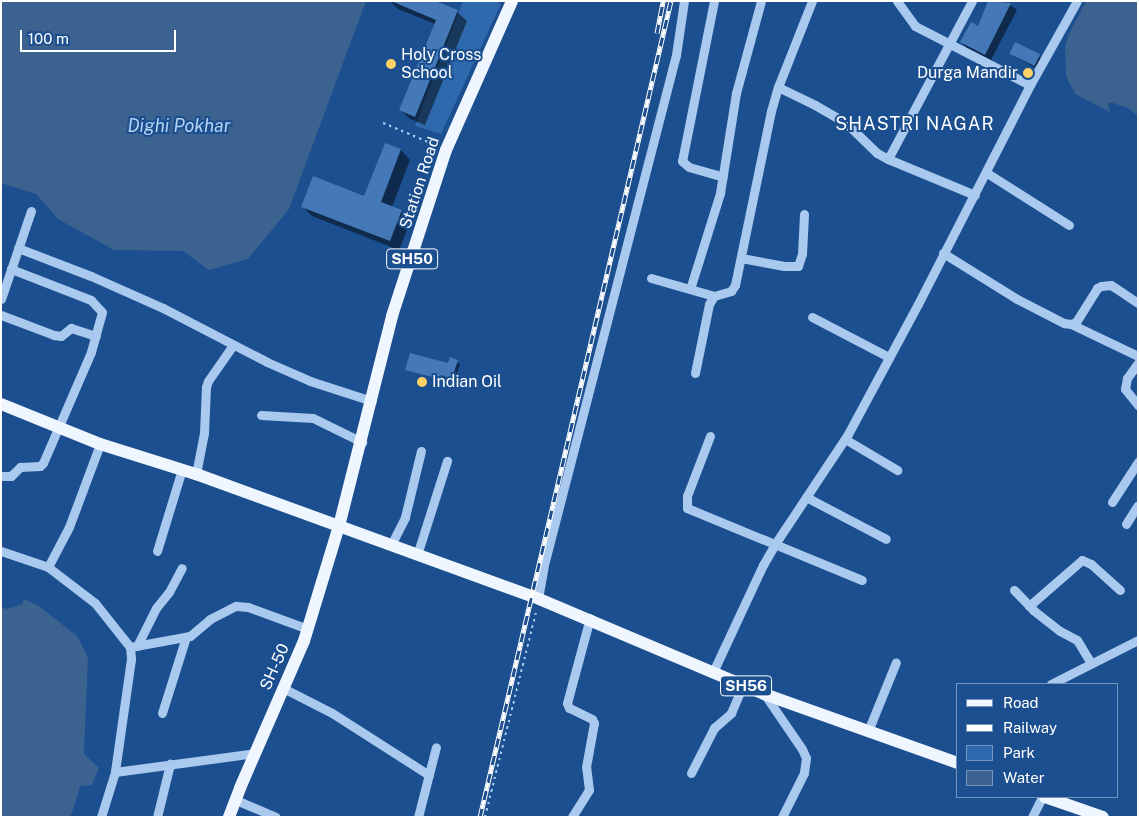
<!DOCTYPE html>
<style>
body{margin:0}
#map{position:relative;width:1139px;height:818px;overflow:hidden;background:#1b4f8f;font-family:"Public Sans",sans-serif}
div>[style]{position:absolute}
.green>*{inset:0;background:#2e69ad}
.water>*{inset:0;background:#3c6290}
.shadow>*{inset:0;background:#0007;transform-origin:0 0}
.building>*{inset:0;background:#4478b7;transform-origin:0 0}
.path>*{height:2px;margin-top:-1px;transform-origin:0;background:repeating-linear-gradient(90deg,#a9c9ee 0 2.5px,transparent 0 6.5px)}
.minor>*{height:9px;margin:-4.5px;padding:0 4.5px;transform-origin:4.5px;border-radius:4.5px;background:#a9c9ee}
.major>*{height:12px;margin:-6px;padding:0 6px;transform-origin:6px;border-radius:6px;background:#f0f6ff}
.rail>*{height:5px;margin-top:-2.5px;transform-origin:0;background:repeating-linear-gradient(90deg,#1b4f8f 0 9px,#fff 0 18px);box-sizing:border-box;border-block:1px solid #fff}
.dots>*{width:14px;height:14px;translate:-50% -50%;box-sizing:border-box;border:2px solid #1b4f8f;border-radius:50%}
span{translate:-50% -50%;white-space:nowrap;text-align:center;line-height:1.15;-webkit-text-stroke:4px #1b4f8f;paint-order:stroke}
.shield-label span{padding:1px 4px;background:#1b4f8f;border:1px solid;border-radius:4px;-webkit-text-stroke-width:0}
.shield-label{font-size:15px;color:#fff;font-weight:700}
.poi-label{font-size:16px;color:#fff}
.left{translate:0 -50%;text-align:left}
.right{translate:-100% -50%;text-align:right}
.street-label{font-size:16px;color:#fff}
.neighbourhood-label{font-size:18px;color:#fff;letter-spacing:1px}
.water-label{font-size:18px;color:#b5d3f5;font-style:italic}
.frame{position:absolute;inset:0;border:2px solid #fff;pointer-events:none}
.legend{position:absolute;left:956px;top:683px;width:162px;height:115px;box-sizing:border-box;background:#1b4f8f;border:1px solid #7695bc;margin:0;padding:6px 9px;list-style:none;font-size:15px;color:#fff}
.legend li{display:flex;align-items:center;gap:10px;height:25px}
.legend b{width:25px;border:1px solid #7695bc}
.scale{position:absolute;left:20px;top:30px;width:156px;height:22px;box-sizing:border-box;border:2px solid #fff;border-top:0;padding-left:6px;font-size:15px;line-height:18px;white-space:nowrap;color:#fff;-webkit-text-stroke:4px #1b4f8f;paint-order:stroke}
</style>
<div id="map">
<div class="green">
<i style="clip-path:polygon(463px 1px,496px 1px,501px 4px,441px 134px,415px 126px)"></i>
</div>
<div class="water">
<i style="clip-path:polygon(1px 1px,366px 1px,289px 209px,248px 259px,209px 270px,183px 251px,114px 250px,58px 219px,36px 194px,1px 183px)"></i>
<i style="clip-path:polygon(1086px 1px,1138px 1px,1138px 116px,1128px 108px,1113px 103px,1108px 103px,1110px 112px,1075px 94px,1066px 76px,1065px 47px,1069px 34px)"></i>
<i style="clip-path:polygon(24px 599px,39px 606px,78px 637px,88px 658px,84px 754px,99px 768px,92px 785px,80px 786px,73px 810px,69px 817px,1px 817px,1px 607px,7px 609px,22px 604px)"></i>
</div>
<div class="shadow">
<i style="clip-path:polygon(390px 1px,432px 1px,457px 12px,467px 21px,425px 125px,410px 119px,401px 110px,435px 24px,398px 9px)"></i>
<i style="clip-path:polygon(990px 1px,1004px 1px,1017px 10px,991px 60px,967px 48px,962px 42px,978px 27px)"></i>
<i style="left:1015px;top:44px;width:33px;height:11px;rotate:29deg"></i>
<i style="clip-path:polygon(386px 144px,401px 150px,410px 160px,392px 207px,401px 211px,411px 220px,399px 250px,312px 216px,302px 206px,365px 198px)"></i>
<i style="clip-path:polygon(451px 359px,460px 364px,454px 380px,443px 377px,442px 380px,407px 369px,449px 365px)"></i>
</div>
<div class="building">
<i style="clip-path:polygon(391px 1px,435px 1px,458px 10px,415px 117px,399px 110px,436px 20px)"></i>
<i style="clip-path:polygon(988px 1px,1011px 3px,985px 55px,960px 42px,971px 22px,978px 26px)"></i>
<i style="left:1015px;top:42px;width:28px;height:13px;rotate:26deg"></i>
<i style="clip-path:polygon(385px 143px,401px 149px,381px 202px,402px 210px,390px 241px,301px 207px,313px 176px,364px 196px)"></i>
<i style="clip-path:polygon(410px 353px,448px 363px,450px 357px,458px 360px,452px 379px,441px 375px,440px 379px,405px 370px)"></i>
</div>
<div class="path">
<i style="left:383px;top:123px;width:56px;rotate:22.9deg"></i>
<i style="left:485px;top:817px;width:214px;rotate:-76deg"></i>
</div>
<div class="minor">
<i style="left:714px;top:1px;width:163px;rotate:101.3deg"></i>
<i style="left:682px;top:161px;width:9px;rotate:41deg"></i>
<i style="left:689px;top:167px;width:35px;rotate:16deg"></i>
<i style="left:897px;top:1px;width:31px;rotate:54deg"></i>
<i style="left:915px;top:26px;width:129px;rotate:27.2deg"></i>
<i style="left:778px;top:87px;width:41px;rotate:25.9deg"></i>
<i style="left:815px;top:105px;width:36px;rotate:30deg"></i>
<i style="left:846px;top:123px;width:43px;rotate:44.1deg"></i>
<i style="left:877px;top:153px;width:13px;rotate:29deg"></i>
<i style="left:888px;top:159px;width:94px;rotate:22.5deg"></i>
<i style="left:888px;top:159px;width:179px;rotate:-62deg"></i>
<i style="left:987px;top:173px;width:97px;rotate:32.4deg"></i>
<i style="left:18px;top:248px;width:78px;rotate:21deg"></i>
<i style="left:91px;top:276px;width:79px;rotate:24deg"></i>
<i style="left:163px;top:308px;width:117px;rotate:27.4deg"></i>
<i style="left:267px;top:362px;width:47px;rotate:23.8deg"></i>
<i style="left:310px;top:381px;width:65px;rotate:17.9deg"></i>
<i style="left:943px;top:253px;width:87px;rotate:31.9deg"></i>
<i style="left:1017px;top:299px;width:53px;rotate:27.1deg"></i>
<i style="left:1064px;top:323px;width:7px;rotate:8deg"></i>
<i style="left:1071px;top:324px;width:5px;rotate:-22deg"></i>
<i style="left:1076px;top:322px;width:40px;rotate:-58deg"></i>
<i style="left:1097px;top:288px;width:4px;rotate:-27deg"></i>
<i style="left:1101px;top:286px;width:10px;rotate:-6deg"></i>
<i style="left:1111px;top:285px;width:32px;rotate:34deg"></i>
<i style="left:741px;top:258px;width:44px;rotate:10.5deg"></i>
<i style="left:784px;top:266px;width:14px"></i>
<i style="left:798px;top:266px;width:13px;rotate:-72deg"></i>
<i style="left:802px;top:254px;width:40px;rotate:-87.1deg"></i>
<i style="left:651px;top:278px;width:66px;rotate:15.9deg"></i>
<i style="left:690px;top:289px;width:101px;rotate:-72.6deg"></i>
<i style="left:720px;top:193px;width:101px;rotate:-80.9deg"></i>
<i style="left:736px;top:93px;width:95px;rotate:-74.8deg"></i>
<i style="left:1px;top:299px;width:93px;rotate:-71.2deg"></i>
<i style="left:1px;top:315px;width:57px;rotate:20.7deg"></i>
<i style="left:54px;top:335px;width:7px;rotate:8deg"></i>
<i style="left:61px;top:336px;width:13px;rotate:-39deg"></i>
<i style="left:71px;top:328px;width:26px;rotate:18deg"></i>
<i style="left:812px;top:317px;width:87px;rotate:27.5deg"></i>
<i style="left:1071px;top:324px;width:74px;rotate:25.5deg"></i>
<i style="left:1138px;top:363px;width:19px;rotate:126deg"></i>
<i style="left:1127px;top:378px;width:11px;rotate:100deg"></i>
<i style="left:1125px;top:389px;width:21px;rotate:51deg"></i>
<i style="left:695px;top:373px;width:70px;rotate:-78.5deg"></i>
<i style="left:709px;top:304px;width:9px;rotate:-58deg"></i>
<i style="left:714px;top:296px;width:18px;rotate:-16deg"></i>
<i style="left:731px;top:291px;width:7px;rotate:-56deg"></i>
<i style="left:735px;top:285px;width:178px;rotate:-78.3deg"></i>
<i style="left:771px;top:111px;width:25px;rotate:-74deg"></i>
<i style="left:778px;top:87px;width:92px;rotate:-68.4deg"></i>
<i style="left:261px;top:415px;width:52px;rotate:3.3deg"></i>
<i style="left:313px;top:418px;width:55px;rotate:26.1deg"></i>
<i style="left:710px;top:436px;width:64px;rotate:111deg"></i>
<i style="left:687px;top:496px;width:12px;rotate:90deg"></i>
<i style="left:687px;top:508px;width:189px;rotate:22.4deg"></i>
<i style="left:845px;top:439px;width:61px;rotate:30.8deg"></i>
<i style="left:196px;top:474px;width:42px;rotate:-79deg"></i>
<i style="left:204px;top:433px;width:46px;rotate:-87.5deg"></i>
<i style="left:206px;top:387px;width:6px;rotate:-72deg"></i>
<i style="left:208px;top:381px;width:44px;rotate:-55.2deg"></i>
<i style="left:1px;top:476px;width:10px"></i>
<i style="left:11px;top:476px;width:13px;rotate:-45deg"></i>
<i style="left:20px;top:467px;width:20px;rotate:-3deg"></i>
<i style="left:40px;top:466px;width:4px;rotate:-45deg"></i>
<i style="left:43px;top:463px;width:121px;rotate:-66.6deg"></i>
<i style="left:91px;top:352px;width:41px;rotate:-74.6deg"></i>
<i style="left:102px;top:312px;width:16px;rotate:-133deg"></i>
<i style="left:91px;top:300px;width:86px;rotate:-158.8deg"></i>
<i style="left:806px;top:497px;width:90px;rotate:27.7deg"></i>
<i style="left:1112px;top:502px;width:48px;rotate:-57deg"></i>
<i style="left:1126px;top:524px;width:22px;rotate:-58deg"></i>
<i style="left:391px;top:545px;width:31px;rotate:-63deg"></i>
<i style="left:405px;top:517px;width:68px;rotate:-76.4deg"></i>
<i style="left:1px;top:551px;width:50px;rotate:18.8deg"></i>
<i style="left:48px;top:567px;width:59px;rotate:37.5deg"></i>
<i style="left:95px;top:603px;width:56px;rotate:51.5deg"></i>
<i style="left:130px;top:647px;width:12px;rotate:85deg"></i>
<i style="left:131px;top:659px;width:114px;rotate:98.1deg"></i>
<i style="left:115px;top:772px;width:47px;rotate:107.3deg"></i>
<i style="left:157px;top:551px;width:86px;rotate:-73deg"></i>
<i style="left:417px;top:555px;width:99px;rotate:-72.3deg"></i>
<i style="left:48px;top:567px;width:45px;rotate:-62.3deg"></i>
<i style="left:69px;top:527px;width:89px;rotate:-69.5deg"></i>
<i style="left:1014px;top:590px;width:28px;rotate:46deg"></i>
<i style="left:1033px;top:610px;width:34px;rotate:38deg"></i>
<i style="left:1060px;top:631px;width:19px;rotate:28deg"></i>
<i style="left:1077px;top:640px;width:27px;rotate:59deg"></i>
<i style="left:538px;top:599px;width:39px;rotate:-80deg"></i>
<i style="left:545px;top:561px;width:523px;rotate:-75.49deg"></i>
<i style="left:676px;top:55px;width:55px;rotate:-81.6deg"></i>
<i style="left:1029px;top:606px;width:70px;rotate:-41deg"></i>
<i style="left:1082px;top:560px;width:10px;rotate:24deg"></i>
<i style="left:1091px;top:564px;width:39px;rotate:42deg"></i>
<i style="left:137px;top:646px;width:42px;rotate:-63.4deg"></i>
<i style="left:156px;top:608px;width:21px;rotate:-51deg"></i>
<i style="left:169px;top:592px;width:27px;rotate:-62deg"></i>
<i style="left:130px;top:647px;width:61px;rotate:-10.4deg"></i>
<i style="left:190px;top:636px;width:26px;rotate:-40deg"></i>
<i style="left:210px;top:619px;width:29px;rotate:-27deg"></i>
<i style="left:236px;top:606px;width:12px;rotate:5deg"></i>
<i style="left:248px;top:607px;width:64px;rotate:20.1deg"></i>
<i style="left:713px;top:672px;width:118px;rotate:-65deg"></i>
<i style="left:763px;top:565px;width:24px;rotate:-60deg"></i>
<i style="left:775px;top:544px;width:132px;rotate:-56.4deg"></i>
<i style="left:848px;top:434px;width:148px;rotate:-61.7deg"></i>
<i style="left:918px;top:304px;width:246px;rotate:-62.9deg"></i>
<i style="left:1030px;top:85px;width:96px;rotate:-60.8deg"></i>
<i style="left:1051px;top:684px;width:97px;rotate:-26.8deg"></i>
<i style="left:283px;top:688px;width:55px;rotate:27deg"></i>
<i style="left:332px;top:713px;width:115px;rotate:32.6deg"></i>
<i style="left:765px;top:695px;width:65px;rotate:55.6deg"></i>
<i style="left:802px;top:749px;width:10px;rotate:66deg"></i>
<i style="left:806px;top:758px;width:15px;rotate:98deg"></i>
<i style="left:804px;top:773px;width:49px;rotate:116.6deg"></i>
<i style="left:162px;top:713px;width:80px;rotate:-72.5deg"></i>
<i style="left:868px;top:731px;width:74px;rotate:-67.9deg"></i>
<i style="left:115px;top:772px;width:141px;rotate:-7.7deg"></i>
<i style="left:691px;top:773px;width:51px;rotate:-62.9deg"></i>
<i style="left:714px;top:728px;width:23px;rotate:-41deg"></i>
<i style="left:731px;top:713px;width:30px;rotate:-67deg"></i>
<i style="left:236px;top:800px;width:43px;rotate:23deg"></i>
<i style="left:157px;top:817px;width:55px;rotate:-76.2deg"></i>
<i style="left:418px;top:817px;width:72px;rotate:-75.6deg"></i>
<i style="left:572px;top:817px;width:32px;rotate:-58deg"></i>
<i style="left:589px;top:790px;width:23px;rotate:-97deg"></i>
<i style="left:586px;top:767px;width:45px;rotate:-79.7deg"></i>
<i style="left:594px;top:723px;width:4px;rotate:-117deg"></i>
<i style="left:592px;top:719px;width:25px;rotate:-154deg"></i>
<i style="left:569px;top:708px;width:5px;rotate:-112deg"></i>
<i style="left:567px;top:703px;width:88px;rotate:-74.9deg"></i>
<i style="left:1032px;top:817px;width:22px;rotate:-63deg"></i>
</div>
<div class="major">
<i style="left:1px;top:404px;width:107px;rotate:22deg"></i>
<i style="left:100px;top:444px;width:101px;rotate:17.4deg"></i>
<i style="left:196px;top:474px;width:357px;rotate:20deg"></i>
<i style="left:532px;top:596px;width:252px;rotate:22.9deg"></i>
<i style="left:764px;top:694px;width:206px;rotate:19.6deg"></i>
<i style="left:1045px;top:797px;width:61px;rotate:19deg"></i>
<i style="left:229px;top:817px;width:31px;rotate:-69deg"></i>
<i style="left:240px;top:788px;width:160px;rotate:-66.5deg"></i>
<i style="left:304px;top:641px;width:120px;rotate:-73.1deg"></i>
<i style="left:339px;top:526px;width:217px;rotate:-75.8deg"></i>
<i style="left:392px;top:316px;width:175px;rotate:-72deg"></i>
<i style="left:446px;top:150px;width:163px;rotate:-66.1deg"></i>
</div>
<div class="rail">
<i style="left:657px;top:33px;width:33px;rotate:-79deg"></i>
<i style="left:480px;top:817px;width:838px;rotate:-76.83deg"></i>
</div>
<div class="dots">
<i style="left:391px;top:64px;background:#ffd166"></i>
<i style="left:1028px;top:73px;background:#ffd166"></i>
<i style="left:422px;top:382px;background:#ffd166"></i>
</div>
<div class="shield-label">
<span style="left:412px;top:259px">SH50</span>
<span style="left:746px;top:686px">SH56</span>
</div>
<div class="poi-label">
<span class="left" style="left:401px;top:64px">Holy Cross<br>School</span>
<span class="right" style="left:1018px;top:73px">Durga Mandir</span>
<span class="left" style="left:432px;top:382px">Indian Oil</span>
</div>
<div class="street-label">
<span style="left:420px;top:183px;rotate:-72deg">Station Road</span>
<span style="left:275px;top:667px;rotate:-66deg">SH-50</span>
</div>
<div class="neighbourhood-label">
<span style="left:915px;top:124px">SHASTRI NAGAR</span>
</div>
<div class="water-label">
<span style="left:179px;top:126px">Dighi Pokhar</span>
</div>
<div class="frame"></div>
<ul class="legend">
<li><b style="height:6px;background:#f0f6ff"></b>Road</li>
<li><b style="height:6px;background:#fff"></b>Railway</li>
<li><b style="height:14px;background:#2e69ad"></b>Park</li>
<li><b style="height:14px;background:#3c6290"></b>Water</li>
</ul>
<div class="scale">100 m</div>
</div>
